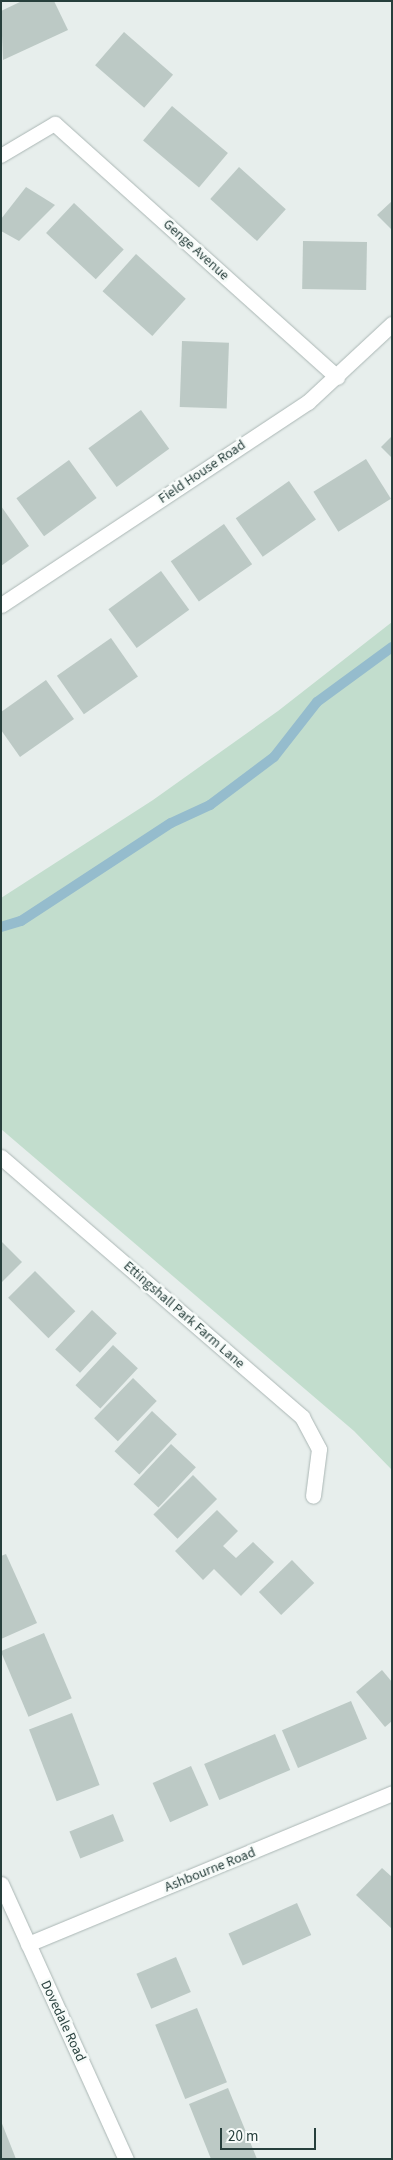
<!DOCTYPE html>
<style>
body{margin:0}
#map{position:relative;width:393px;height:2160px;overflow:hidden;background:#e7eeec;font-family:"Source Sans 3",sans-serif}
div>[style]{position:absolute}
.green>*{inset:0;background:#c2ddcd}
.stream>*{height:10px;margin:-5px;padding:0 5px;transform-origin:5px;border-radius:5px;background:#95bccd}
.building>*{inset:0;background:#bcc9c5;transform-origin:0 0}
.roads{filter:drop-shadow(0 0 1px #aab6b4) drop-shadow(0 0 1px #aab6b4)}
.service>*{height:14px;margin:-7px;padding:0 7px;transform-origin:7px;border-radius:7px;background:#fff}
.minor>*{height:15px;margin:-7.5px;padding:0 7.5px;transform-origin:7.5px;border-radius:7.5px;background:#fff}
.tertiary>*{height:15px;margin:-7.5px;padding:0 7.5px;transform-origin:7.5px;border-radius:7.5px;background:#fff}
span{translate:-50% -50%;white-space:nowrap;text-align:center;line-height:1.15;-webkit-text-stroke:5px #f7fbf9;paint-order:stroke}
.street-label{font-size:14px;color:#273f3c}
.frame{position:absolute;inset:0;border:2px solid #273f3c;pointer-events:none}
.scale{position:absolute;left:220px;top:2128px;width:96px;height:22px;box-sizing:border-box;border:2px solid #273f3c;border-top:0;padding-left:6px;font-size:15px;line-height:18px;white-space:nowrap;color:#273f3c;-webkit-text-stroke:4px #f7fbf9;paint-order:stroke}
</style>
<div id="map">
<div class="green">
<i style="clip-path:polygon(392px 622px,392px 1470px,354px 1431px,1px 1129px,1px 898px,153px 800px,278px 711px)"></i>
</div>
<div class="stream">
<i style="left:1px;top:927px;width:21px;rotate:-17deg"></i>
<i style="left:21px;top:921px;width:179px;rotate:-33.2deg"></i>
<i style="left:171px;top:823px;width:43px;rotate:-24.8deg"></i>
<i style="left:210px;top:805px;width:80px;rotate:-36.9deg"></i>
<i style="left:274px;top:757px;width:70px;rotate:-52deg"></i>
<i style="left:317px;top:702px;width:93px;rotate:-36.3deg"></i>
</div>
<div class="building">
<i style="clip-path:polygon(22px 1px,54px 1px,68px 30px,3px 60px,1px 11px)"></i>
<i style="left:124px;top:32px;width:65px;height:44px;rotate:41deg"></i>
<i style="left:172px;top:106px;width:73px;height:45px;rotate:40deg"></i>
<i style="left:239px;top:167px;width:63px;height:43px;rotate:42deg"></i>
<i style="clip-path:polygon(26px 187px,55px 205px,19px 241px,1px 231px,1px 219px)"></i>
<i style="clip-path:polygon(392px 201px,392px 230px,377px 215px)"></i>
<i style="left:74px;top:203px;width:68px;height:41px;rotate:43deg"></i>
<i style="left:303px;top:241px;width:64px;height:48px;rotate:1deg"></i>
<i style="left:136px;top:254px;width:67px;height:50px;rotate:42deg"></i>
<i style="left:182px;top:341px;width:47px;height:66px;rotate:2deg"></i>
<i style="left:141px;top:410px;width:48px;height:65px;rotate:54deg"></i>
<i style="clip-path:polygon(392px 436px,392px 458px,381px 447px)"></i>
<i style="left:366px;top:459px;width:47px;height:62px;rotate:58deg"></i>
<i style="left:69px;top:460px;width:47px;height:65px;rotate:54deg"></i>
<i style="left:289px;top:481px;width:47px;height:65px;rotate:55deg"></i>
<i style="clip-path:polygon(1px 506px,29px 546px,1px 566px)"></i>
<i style="left:224px;top:524px;width:49px;height:65px;rotate:55deg"></i>
<i style="left:161px;top:571px;width:48px;height:65px;rotate:54deg"></i>
<i style="left:111px;top:638px;width:47px;height:66px;rotate:55deg"></i>
<i style="clip-path:polygon(46px 680px,74px 719px,20px 757px,1px 730px,1px 712px)"></i>
<i style="clip-path:polygon(1px 1241px,22px 1262px,1px 1283px)"></i>
<i style="left:35px;top:1271px;width:57px;height:38px;rotate:45deg"></i>
<i style="left:92px;top:1310px;width:34px;height:54px;rotate:43deg"></i>
<i style="left:113px;top:1345px;width:34px;height:55px;rotate:43deg"></i>
<i style="left:133px;top:1378px;width:33px;height:56px;rotate:44deg"></i>
<i style="left:152px;top:1411px;width:34px;height:55px;rotate:43deg"></i>
<i style="left:171px;top:1444px;width:34px;height:55px;rotate:43deg"></i>
<i style="left:193px;top:1475px;width:34px;height:56px;rotate:45deg"></i>
<i style="clip-path:polygon(217px 1510px,238px 1531px,223px 1546px,236px 1558px,253px 1542px,274px 1562px,241px 1596px,214px 1569px,203px 1580px,175px 1551px)"></i>
<i style="clip-path:polygon(6px 1554px,37px 1623px,1px 1639px,1px 1556px)"></i>
<i style="left:292px;top:1560px;width:32px;height:46px;rotate:46deg"></i>
<i style="left:44px;top:1633px;width:71px;height:47px;rotate:67deg"></i>
<i style="clip-path:polygon(382px 1670px,392px 1682px,392px 1721px,385px 1727px,356px 1692px)"></i>
<i style="left:351px;top:1701px;width:41px;height:75px;rotate:67deg"></i>
<i style="left:72px;top:1713px;width:77px;height:46px;rotate:69deg"></i>
<i style="left:275px;top:1734px;width:39px;height:77px;rotate:67deg"></i>
<i style="left:191px;top:1766px;width:43px;height:42px;rotate:66deg"></i>
<i style="left:113px;top:1814px;width:29px;height:47px;rotate:68deg"></i>
<i style="clip-path:polygon(382px 1868px,392px 1877px,392px 1929px,356px 1895px)"></i>
<i style="left:297px;top:1903px;width:35px;height:75px;rotate:66deg"></i>
<i style="left:176px;top:1957px;width:38px;height:43px;rotate:67deg"></i>
<i style="left:197px;top:2008px;width:80px;height:45px;rotate:68deg"></i>
<i style="clip-path:polygon(228px 2088px,257px 2159px,211px 2159px,189px 2104px)"></i>
<i style="clip-path:polygon(1px 2121px,16px 2159px,1px 2159px)"></i>
</div>
<div class="roads">
<div class="service">
<i style="left:1px;top:156px;width:63px;rotate:-30.7deg"></i>
</div>
<div class="minor">
<i style="left:55px;top:124px;width:379px;rotate:41.9deg"></i>
<i style="left:1px;top:605px;width:368px;rotate:-33.5deg"></i>
<i style="left:308px;top:402px;width:115px;rotate:-42.9deg"></i>
<i style="left:1px;top:1157px;width:398px;rotate:40.8deg"></i>
<i style="left:302px;top:1417px;width:36px;rotate:62deg"></i>
<i style="left:319px;top:1449px;width:47px;rotate:97.3deg"></i>
<i style="left:28px;top:1944px;width:394px;rotate:-22.5deg"></i>
</div>
<div class="tertiary">
<i style="left:1px;top:1884px;width:302px;rotate:65.6deg"></i>
</div>
</div>
<div class="street-label">
<span style="left:196px;top:250px;rotate:42deg">Genge Avenue</span>
<span style="left:202px;top:472px;rotate:-34deg">Field House Road</span>
<span style="left:184px;top:1315px;rotate:41deg">Ettingshall Park Farm Lane</span>
<span style="left:210px;top:1870px;rotate:-22deg">Ashbourne Road</span>
<span style="left:63px;top:2021px;rotate:65deg">Dovedale Road</span>
</div>
<div class="frame"></div>
<div class="scale">20 m</div>
</div>
